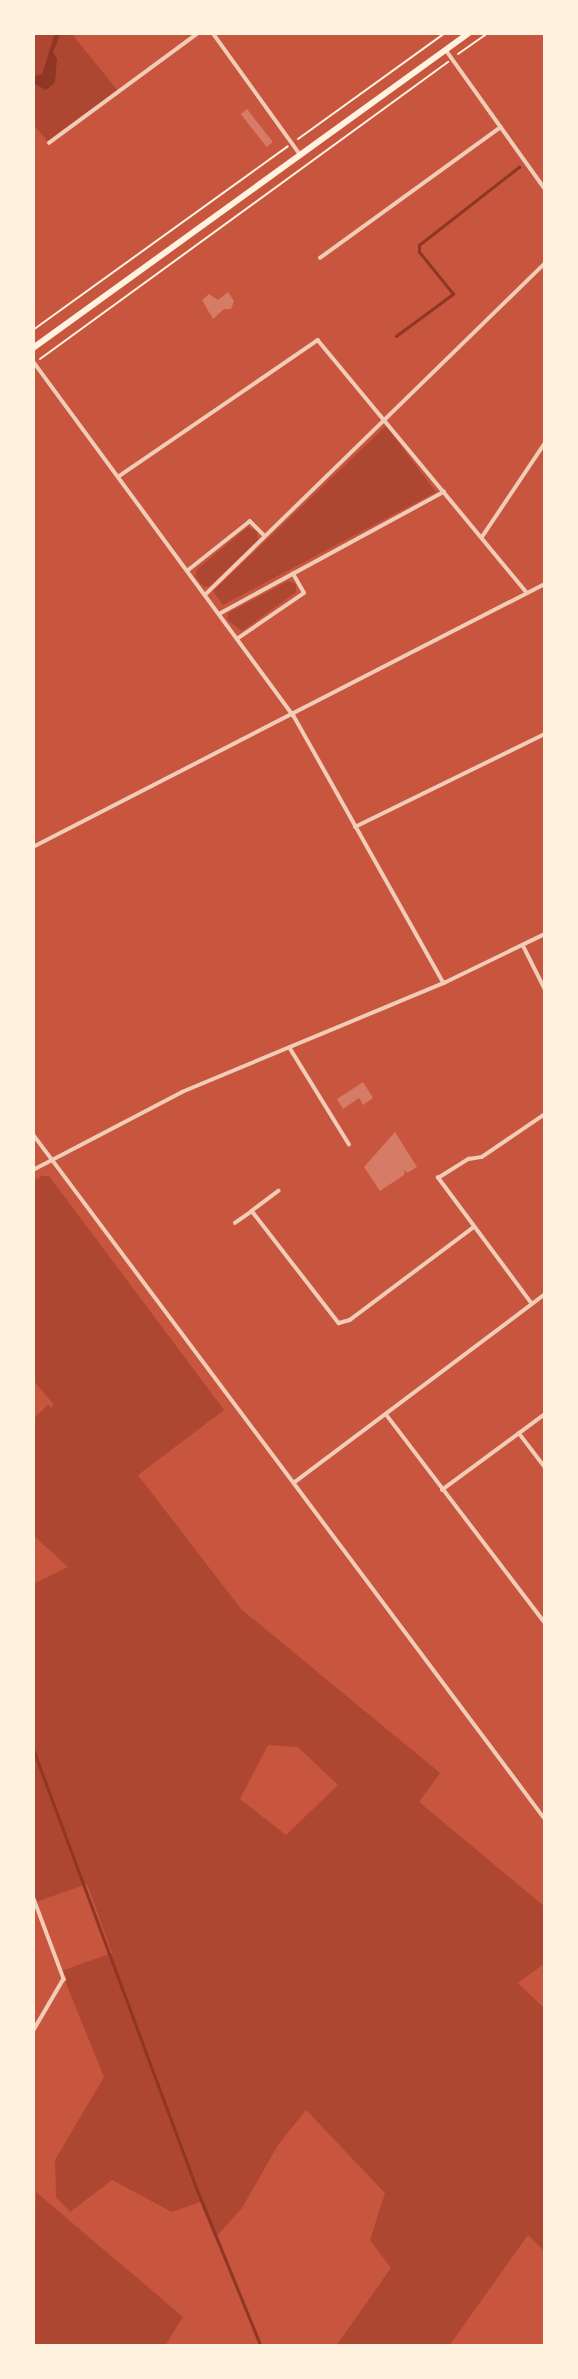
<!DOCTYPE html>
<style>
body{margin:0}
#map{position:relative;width:578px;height:2379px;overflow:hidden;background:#c8553d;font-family:"Zilla Slab",serif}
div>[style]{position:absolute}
.green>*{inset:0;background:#ae4732}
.water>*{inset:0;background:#8f3625}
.stream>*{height:2.5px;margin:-1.25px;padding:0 1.25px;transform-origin:1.25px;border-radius:1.25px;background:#8f3625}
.building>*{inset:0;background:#d67c66;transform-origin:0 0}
.path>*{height:2px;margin:-1px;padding:0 1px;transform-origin:1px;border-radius:1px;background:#fff3e0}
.minor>*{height:3.5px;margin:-1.75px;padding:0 1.75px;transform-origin:1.75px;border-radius:1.75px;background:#f1ccb7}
.primary>*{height:6px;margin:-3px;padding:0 3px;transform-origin:3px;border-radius:3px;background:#fff3e0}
span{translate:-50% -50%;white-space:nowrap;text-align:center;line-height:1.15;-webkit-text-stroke:5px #fff3e0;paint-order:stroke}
.frame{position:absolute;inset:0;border:35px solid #fff3e0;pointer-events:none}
</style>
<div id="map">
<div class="green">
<i style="clip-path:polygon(33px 33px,71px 33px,118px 91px,49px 143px,33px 124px)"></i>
<i style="clip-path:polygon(386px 426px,436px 492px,223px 605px,213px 591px)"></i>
<i style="clip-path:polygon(248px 527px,257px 531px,258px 540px,210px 586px,204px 587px,195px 577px,197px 569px)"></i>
<i style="clip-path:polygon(288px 581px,296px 584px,296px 592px,242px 631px,227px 620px,228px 613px)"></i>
<i style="clip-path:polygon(evenodd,42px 1176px,49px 1176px,224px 1410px,138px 1475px,241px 1609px,440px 1773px,419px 1802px,545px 1907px,545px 1963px,518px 1983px,545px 2009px,545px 2252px,528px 2235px,449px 2346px,336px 2346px,391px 2268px,370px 2240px,385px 2193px,306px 2110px,278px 2145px,242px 2208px,215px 2238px,200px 2202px,172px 2212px,112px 2180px,70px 2212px,56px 2197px,55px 2160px,104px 2077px,61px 1971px,112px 1953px,87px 1884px,36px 1902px,33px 1896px,33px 1584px,68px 1567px,33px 1535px,33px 1419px,49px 1404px,50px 1408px,54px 1405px,33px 1380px,33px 1181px,42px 1176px,268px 1745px,298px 1747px,338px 1785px,286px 1835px,240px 1799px,268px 1745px)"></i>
<i style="clip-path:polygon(36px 2192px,183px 2317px,165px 2346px,33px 2346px)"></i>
</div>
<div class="water">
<i style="clip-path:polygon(55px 33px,60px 35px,53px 52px,57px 59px,55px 82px,46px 90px,33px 83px,33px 77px,42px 74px)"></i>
</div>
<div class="stream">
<i style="left:396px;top:336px;width:71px;rotate:-36.4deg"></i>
<i style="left:453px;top:294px;width:54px;rotate:-129deg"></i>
<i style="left:419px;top:252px;width:7px;rotate:-90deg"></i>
<i style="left:419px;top:245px;width:127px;rotate:-38deg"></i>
<i style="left:33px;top:1748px;width:471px;rotate:69.6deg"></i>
<i style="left:197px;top:2189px;width:170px;rotate:67.8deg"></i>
</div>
<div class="building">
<i style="left:247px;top:109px;width:42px;height:8px;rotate:52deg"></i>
<i style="clip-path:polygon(228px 292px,234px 301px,231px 309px,224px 309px,213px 319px,202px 300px,209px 294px,218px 300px)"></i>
<i style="clip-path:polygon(363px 1082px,373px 1098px,363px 1105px,359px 1098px,343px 1109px,337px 1099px)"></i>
<i style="clip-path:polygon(395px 1132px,417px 1167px,407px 1173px,405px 1170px,404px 1175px,380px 1191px,364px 1167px)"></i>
</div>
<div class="path">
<i style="left:458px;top:54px;width:37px;rotate:-35deg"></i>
<i style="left:298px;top:139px;width:181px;rotate:-35.8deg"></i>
<i style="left:33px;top:330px;width:314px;rotate:-35.8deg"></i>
<i style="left:40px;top:359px;width:505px;rotate:-36.05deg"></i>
</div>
<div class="minor">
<i style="left:213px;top:33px;width:149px;rotate:54.3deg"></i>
<i style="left:446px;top:50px;width:171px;rotate:54.5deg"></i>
<i style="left:49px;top:143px;width:185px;rotate:-36.4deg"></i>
<i style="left:320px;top:258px;width:223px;rotate:-35.9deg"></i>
<i style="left:33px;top:361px;width:441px;rotate:53.7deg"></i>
<i style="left:294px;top:716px;width:306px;rotate:60.7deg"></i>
<i style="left:118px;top:477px;width:242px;rotate:-34.4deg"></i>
<i style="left:318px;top:340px;width:328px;rotate:50.4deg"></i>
<i style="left:482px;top:537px;width:113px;rotate:-56.2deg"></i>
<i style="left:187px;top:571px;width:80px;rotate:-38.4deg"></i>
<i style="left:250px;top:521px;width:21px;rotate:45deg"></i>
<i style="left:205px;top:595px;width:475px;rotate:-44.3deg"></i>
<i style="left:219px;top:614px;width:256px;rotate:-28.5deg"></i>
<i style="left:237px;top:639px;width:81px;rotate:-34.5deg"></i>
<i style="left:304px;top:593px;width:22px;rotate:-120deg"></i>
<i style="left:355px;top:827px;width:212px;rotate:-26.1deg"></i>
<i style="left:33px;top:847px;width:576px;rotate:-27.19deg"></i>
<i style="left:523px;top:945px;width:49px;rotate:63.4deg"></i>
<i style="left:290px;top:1048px;width:113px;rotate:58.4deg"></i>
<i style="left:33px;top:1134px;width:855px;rotate:53.22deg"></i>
<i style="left:33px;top:1170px;width:168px;rotate:-27.6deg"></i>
<i style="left:182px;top:1092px;width:284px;rotate:-22.6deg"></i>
<i style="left:444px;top:983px;width:112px;rotate:-25.9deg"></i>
<i style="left:279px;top:1191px;width:34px;rotate:143deg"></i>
<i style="left:252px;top:1211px;width:142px;rotate:52.2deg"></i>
<i style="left:339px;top:1323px;width:11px;rotate:-15deg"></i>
<i style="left:350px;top:1320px;width:155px;rotate:-36.9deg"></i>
<i style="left:235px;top:1223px;width:21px;rotate:-35deg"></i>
<i style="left:531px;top:1303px;width:156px;rotate:-126.6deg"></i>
<i style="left:438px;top:1178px;width:36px;rotate:-32deg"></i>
<i style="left:469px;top:1159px;width:13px;rotate:-9deg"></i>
<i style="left:482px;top:1157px;width:76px;rotate:-34.3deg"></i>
<i style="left:386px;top:1414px;width:263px;rotate:52.7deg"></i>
<i style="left:519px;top:1433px;width:43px;rotate:52.6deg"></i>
<i style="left:295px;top:1482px;width:313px;rotate:-36.9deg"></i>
<i style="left:442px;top:1490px;width:128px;rotate:-36.4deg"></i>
<i style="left:33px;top:1896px;width:89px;rotate:69.5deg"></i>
<i style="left:64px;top:1979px;width:61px;rotate:120.3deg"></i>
</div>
<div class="primary">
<i style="left:33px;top:348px;width:538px;rotate:-35.85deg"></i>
</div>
<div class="frame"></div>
</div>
